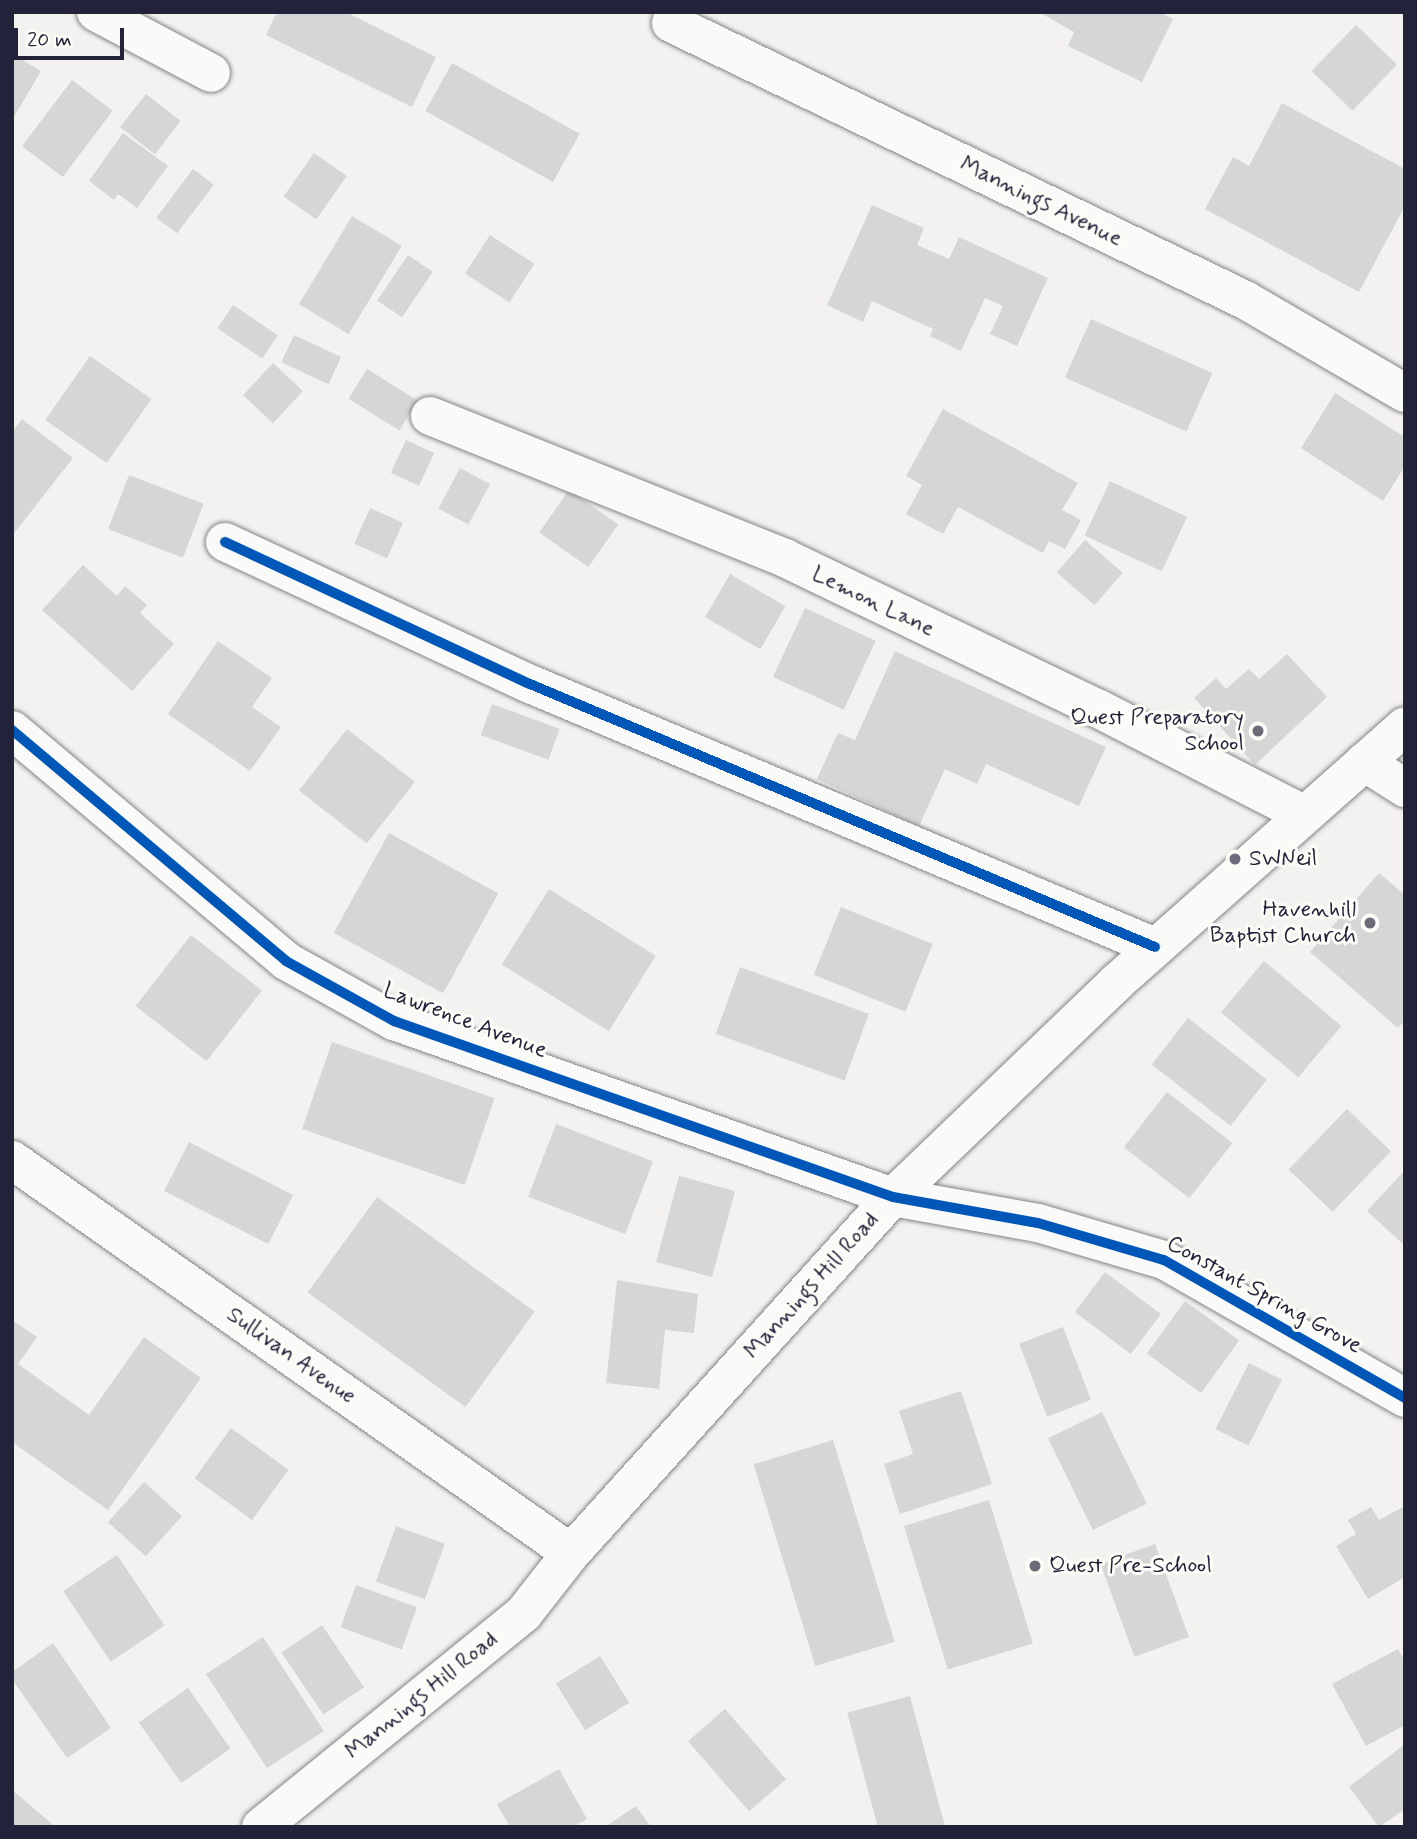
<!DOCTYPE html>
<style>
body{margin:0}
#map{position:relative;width:1417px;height:1839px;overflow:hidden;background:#f3f2f0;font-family:Mynerve,sans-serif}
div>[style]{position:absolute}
.building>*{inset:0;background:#d7d6d6;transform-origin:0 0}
.roads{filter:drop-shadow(0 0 2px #848488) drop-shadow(0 0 2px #848488)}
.street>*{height:38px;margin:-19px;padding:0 19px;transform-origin:19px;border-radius:19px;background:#fafaf8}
.secondary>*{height:38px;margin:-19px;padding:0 19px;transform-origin:19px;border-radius:19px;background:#fafaf8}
.cycleway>*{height:10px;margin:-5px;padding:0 5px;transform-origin:5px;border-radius:5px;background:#0057b8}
.dots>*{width:19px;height:19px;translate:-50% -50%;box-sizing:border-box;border:4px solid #fdfcf7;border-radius:50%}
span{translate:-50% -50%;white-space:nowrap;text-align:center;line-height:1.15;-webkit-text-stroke:6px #fdfcf7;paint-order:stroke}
.street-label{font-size:23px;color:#22223b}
.poi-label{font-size:23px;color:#22223b}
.right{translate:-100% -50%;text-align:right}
.left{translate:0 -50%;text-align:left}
.frame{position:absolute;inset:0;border:14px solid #22223b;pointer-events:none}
.scale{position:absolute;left:14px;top:28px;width:110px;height:32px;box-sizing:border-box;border:4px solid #22223b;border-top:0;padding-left:9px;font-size:21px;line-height:24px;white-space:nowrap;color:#22223b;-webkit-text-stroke:5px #fdfcf7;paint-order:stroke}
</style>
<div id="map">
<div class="building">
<i style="clip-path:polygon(277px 12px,346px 12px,436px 57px,412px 107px,266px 35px)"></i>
<i style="clip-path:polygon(1039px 12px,1159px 12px,1173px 19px,1142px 82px,1068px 46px,1074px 32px)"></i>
<i style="left:1356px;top:25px;width:57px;height:64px;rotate:44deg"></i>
<i style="clip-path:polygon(12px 54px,41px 71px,12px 120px)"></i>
<i style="left:452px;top:63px;width:146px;height:55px;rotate:29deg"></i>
<i style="left:72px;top:80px;width:51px;height:83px;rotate:37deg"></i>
<i style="left:146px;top:94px;width:44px;height:42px;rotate:38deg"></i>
<i style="clip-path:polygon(1282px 103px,1405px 169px,1405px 206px,1359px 292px,1205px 209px,1233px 157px,1249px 166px)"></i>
<i style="clip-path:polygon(123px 133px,168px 166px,137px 208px,118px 194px,114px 200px,89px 181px)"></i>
<i style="left:314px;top:153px;width:40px;height:53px;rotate:35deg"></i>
<i style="left:193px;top:169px;width:26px;height:61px;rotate:37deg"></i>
<i style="clip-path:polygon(872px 205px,924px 228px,917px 245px,949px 259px,959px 237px,1048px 278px,1017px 346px,990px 334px,1003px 306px,985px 298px,961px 351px,930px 336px,933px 329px,872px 301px,863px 322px,827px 305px)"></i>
<i style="left:352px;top:216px;width:58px;height:103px;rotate:31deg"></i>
<i style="left:490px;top:235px;width:53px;height:46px;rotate:33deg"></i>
<i style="left:408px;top:255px;width:30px;height:55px;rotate:34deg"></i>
<i style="left:233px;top:305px;width:54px;height:28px;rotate:34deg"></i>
<i style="left:1091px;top:319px;width:133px;height:64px;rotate:24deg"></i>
<i style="left:294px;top:335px;width:52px;height:30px;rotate:25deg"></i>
<i style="left:90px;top:356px;width:75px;height:78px;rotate:35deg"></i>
<i style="left:273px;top:363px;width:41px;height:44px;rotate:43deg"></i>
<i style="left:367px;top:369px;width:60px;height:35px;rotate:32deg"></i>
<i style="clip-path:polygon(1335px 393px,1405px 437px,1405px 466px,1383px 501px,1301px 448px)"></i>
<i style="clip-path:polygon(943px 409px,1078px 483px,1062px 510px,1081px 520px,1065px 549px,1049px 541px,1043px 553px,958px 507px,943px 534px,906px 514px,922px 485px,906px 476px)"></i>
<i style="clip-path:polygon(22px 419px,73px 458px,12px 536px,12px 432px)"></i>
<i style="left:406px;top:440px;width:31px;height:36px;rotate:25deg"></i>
<i style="left:460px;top:468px;width:34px;height:46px;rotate:28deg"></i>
<i style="left:129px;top:475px;width:80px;height:58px;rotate:21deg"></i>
<i style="left:1110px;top:481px;width:85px;height:60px;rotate:25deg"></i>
<i style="left:569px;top:490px;width:60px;height:52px;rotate:35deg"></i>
<i style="left:370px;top:508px;width:36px;height:39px;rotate:24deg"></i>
<i style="left:1085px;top:540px;width:50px;height:43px;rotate:41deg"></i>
<i style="clip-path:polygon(83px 565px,117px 596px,125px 586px,147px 605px,140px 613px,174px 644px,132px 691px,42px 610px)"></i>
<i style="left:730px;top:574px;width:64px;height:50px;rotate:30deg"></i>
<i style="left:805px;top:608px;width:78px;height:76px;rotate:25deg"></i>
<i style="clip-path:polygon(218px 641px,272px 678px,252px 707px,281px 727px,250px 771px,168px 714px)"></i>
<i style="clip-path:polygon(895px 651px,1106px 747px,1079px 806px,986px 764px,977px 784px,945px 769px,919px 826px,817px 779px,838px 733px,855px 740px)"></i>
<i style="clip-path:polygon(1287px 654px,1327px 697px,1255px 765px,1194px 698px,1216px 678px,1226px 689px,1249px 669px,1259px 679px)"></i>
<i style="left:492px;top:704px;width:72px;height:33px;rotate:20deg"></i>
<i style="left:347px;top:729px;width:86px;height:78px;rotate:38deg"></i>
<i style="left:389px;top:833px;width:125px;height:114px;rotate:29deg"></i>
<i style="clip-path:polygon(1379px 873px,1405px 895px,1405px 1020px,1398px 1028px,1310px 952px)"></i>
<i style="left:549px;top:889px;width:126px;height:89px;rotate:32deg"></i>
<i style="left:841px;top:907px;width:99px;height:73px;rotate:22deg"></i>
<i style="left:191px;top:935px;width:90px;height:90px;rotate:38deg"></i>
<i style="left:1264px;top:961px;width:101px;height:67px;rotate:40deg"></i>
<i style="left:740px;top:967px;width:137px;height:71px;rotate:20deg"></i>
<i style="left:1188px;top:1018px;width:100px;height:59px;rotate:38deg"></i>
<i style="left:332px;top:1042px;width:172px;height:92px;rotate:19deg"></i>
<i style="left:1167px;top:1092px;width:83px;height:70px;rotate:38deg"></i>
<i style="left:1347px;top:1109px;width:61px;height:84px;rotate:44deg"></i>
<i style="left:556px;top:1124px;width:104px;height:78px;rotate:21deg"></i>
<i style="left:189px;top:1142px;width:117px;height:55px;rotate:27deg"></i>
<i style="clip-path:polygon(1405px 1170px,1405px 1246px,1367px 1211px)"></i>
<i style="left:679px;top:1176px;width:58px;height:89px;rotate:15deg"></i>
<i style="left:377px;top:1197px;width:195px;height:118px;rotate:36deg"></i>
<i style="left:1105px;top:1272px;width:70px;height:50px;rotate:37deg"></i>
<i style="clip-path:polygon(617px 1280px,698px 1294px,694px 1333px,665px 1330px,659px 1389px,606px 1383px)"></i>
<i style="left:1185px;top:1301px;width:67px;height:65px;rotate:36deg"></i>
<i style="clip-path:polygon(12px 1320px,37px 1337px,18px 1364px,89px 1415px,144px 1337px,201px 1378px,108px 1510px,12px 1442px)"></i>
<i style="left:1063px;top:1327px;width:78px;height:47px;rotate:69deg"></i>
<i style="left:1249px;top:1363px;width:37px;height:74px;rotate:27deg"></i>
<i style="clip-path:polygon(961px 1391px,992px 1484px,900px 1514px,884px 1464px,913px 1454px,899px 1411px)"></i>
<i style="left:1102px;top:1412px;width:102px;height:60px;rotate:64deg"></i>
<i style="left:231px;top:1428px;width:71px;height:62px;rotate:36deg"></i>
<i style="left:833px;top:1440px;width:211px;height:83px;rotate:73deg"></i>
<i style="left:144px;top:1482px;width:51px;height:54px;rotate:42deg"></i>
<i style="left:989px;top:1500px;width:150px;height:89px;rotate:73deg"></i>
<i style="clip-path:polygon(1371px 1507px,1379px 1520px,1403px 1507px,1405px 1510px,1405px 1577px,1368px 1599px,1336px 1546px,1356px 1534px,1348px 1520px)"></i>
<i style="left:396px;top:1526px;width:52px;height:59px;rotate:20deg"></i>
<i style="left:1155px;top:1544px;width:99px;height:58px;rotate:70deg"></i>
<i style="left:117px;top:1555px;width:85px;height:65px;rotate:56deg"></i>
<i style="left:356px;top:1585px;width:65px;height:45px;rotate:20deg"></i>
<i style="left:322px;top:1625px;width:75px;height:49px;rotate:56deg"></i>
<i style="left:263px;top:1637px;width:112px;height:68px;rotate:57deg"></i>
<i style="clip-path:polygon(53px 1643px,111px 1728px,67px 1758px,12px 1679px,12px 1672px)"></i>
<i style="clip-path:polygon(1398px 1649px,1405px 1661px,1405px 1725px,1366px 1746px,1332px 1684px)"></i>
<i style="left:600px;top:1656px;width:55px;height:52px;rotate:58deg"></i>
<i style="left:188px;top:1688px;width:74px;height:60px;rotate:55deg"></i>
<i style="left:910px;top:1696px;width:136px;height:65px;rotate:75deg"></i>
<i style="left:725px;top:1709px;width:93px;height:49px;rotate:49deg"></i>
<i style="clip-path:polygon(1405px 1744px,1405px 1809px,1379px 1827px,1349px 1787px)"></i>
<i style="clip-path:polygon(559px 1769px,587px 1819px,573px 1827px,510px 1827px,497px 1804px)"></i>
<i style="clip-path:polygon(12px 1790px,56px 1827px,12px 1827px)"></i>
<i style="clip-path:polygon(636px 1806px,651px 1827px,605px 1827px)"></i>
</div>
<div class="roads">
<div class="street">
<i style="left:96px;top:12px;width:130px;rotate:27.9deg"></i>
<i style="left:671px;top:23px;width:637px;rotate:25.76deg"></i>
<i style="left:1245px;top:300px;width:185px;rotate:30.2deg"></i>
<i style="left:430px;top:416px;width:382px;rotate:21.8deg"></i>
<i style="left:785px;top:558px;width:346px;rotate:25.7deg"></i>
<i style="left:1097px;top:708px;width:232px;rotate:27.2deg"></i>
<i style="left:225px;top:542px;width:336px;rotate:25deg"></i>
<i style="left:530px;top:684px;width:678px;rotate:22.82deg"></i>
<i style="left:12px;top:730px;width:358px;rotate:40.1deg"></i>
<i style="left:286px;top:961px;width:124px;rotate:29.1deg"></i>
<i style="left:394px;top:1021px;width:529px;rotate:19.43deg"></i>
<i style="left:893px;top:1197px;width:147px;rotate:10.2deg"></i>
<i style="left:1038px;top:1223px;width:131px;rotate:16.4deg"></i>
<i style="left:1164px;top:1260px;width:278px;rotate:29.8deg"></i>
<i style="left:1364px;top:762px;width:49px;rotate:32.4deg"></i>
<i style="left:12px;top:1160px;width:683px;rotate:35.11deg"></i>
</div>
<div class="secondary">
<i style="left:261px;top:1827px;width:339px;rotate:-39.1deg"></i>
<i style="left:524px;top:1613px;width:76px;rotate:-51.9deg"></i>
<i style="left:571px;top:1553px;width:480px;rotate:-47.9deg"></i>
<i style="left:893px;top:1197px;width:310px;rotate:-43.8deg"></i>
<i style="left:1117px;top:982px;width:385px;rotate:-41.6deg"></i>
</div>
</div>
<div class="cycleway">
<i style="left:225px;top:542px;width:336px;rotate:25deg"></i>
<i style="left:530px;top:684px;width:678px;rotate:22.82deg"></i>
<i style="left:12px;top:730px;width:358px;rotate:40.1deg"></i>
<i style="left:286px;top:961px;width:124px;rotate:29.1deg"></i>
<i style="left:394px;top:1021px;width:529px;rotate:19.43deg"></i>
<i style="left:893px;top:1197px;width:147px;rotate:10.2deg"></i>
<i style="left:1038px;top:1223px;width:131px;rotate:16.4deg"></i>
<i style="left:1164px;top:1260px;width:278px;rotate:29.8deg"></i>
</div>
<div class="dots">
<i style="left:1258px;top:731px;background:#6b6b7a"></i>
<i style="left:1235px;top:859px;background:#6b6b7a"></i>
<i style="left:1370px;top:923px;background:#6b6b7a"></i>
<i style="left:1035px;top:1566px;background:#6b6b7a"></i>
</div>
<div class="street-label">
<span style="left:1041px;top:202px;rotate:26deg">Mannings Avenue</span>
<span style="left:873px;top:602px;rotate:26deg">Lemon Lane</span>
<span style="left:465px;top:1021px;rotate:21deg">Lawrence Avenue</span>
<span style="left:812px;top:1286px;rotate:-48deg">Mannings Hill Road</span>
<span style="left:1264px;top:1295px;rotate:29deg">Constant Spring Grove</span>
<span style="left:291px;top:1356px;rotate:35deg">Sullivan Avenue</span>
<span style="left:422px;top:1696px;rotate:-39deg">Mannings Hill Road</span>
</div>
<div class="poi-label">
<span class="right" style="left:1244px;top:731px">Quest Preparatory<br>School</span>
<span class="left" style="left:1249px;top:859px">SWNeil</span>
<span class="right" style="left:1356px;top:923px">Havenhill<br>Baptist Church</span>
<span class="left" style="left:1049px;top:1566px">Quest Pre-School</span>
</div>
<div class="frame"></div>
<div class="scale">20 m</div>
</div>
